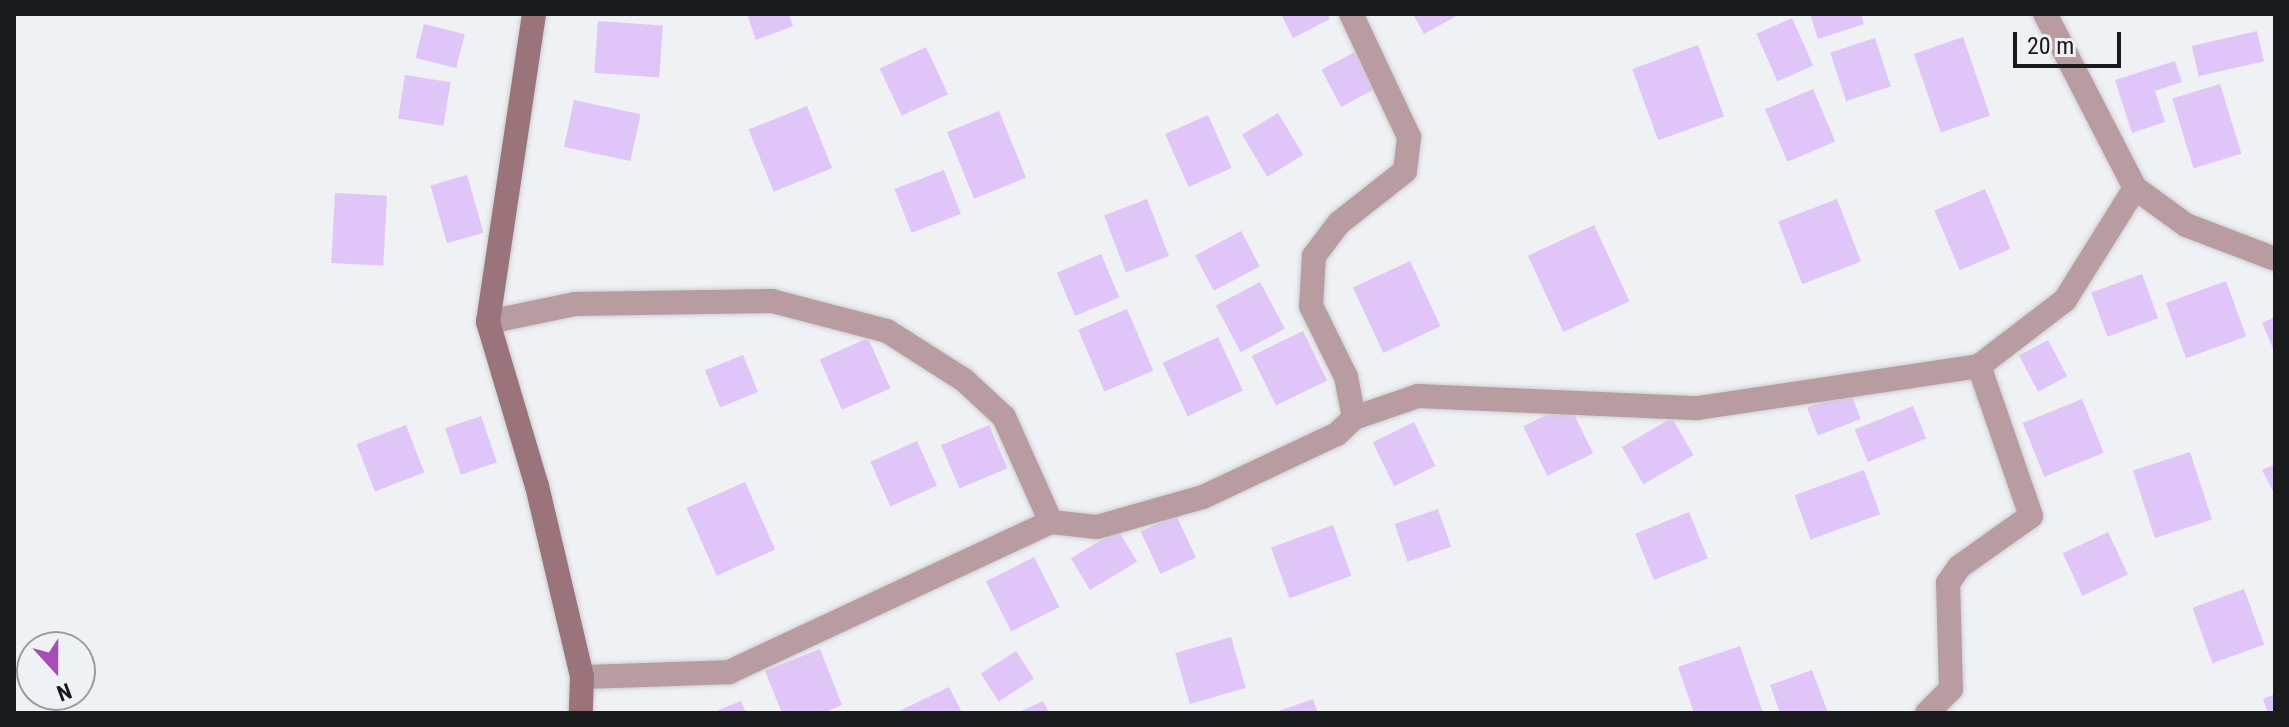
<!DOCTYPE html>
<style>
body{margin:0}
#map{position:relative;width:2289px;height:727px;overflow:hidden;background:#eff1f4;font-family:"Roboto Condensed",sans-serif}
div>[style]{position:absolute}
.building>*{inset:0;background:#e0c5f8;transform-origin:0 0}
.roads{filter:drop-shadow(0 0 2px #cdcfd1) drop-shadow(0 0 2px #cdcfd1)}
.street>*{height:24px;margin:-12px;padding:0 12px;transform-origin:12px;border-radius:12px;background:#b89ca1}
.secondary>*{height:24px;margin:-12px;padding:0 12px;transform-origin:12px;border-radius:12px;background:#9b737b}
span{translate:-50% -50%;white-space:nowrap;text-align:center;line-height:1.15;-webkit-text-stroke:8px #eff1f4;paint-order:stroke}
.frame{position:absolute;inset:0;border:16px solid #191a1b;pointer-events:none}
.north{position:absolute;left:16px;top:631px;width:80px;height:80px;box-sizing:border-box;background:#eff1f4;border:2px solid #999b9d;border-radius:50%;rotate:159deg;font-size:22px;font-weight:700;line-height:32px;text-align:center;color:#191a1b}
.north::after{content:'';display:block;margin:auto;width:28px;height:36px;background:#a54db9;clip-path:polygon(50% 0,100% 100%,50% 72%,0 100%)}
.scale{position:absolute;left:2013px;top:32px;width:108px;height:36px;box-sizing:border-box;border:4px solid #191a1b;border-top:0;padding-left:10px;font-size:24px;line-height:28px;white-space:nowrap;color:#191a1b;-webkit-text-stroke:6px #eff1f4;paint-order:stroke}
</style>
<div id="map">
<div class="building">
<i style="clip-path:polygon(747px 14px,789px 14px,793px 26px,756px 40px)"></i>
<i style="clip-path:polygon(1281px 14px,1327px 14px,1330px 19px,1293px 38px)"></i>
<i style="clip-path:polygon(1413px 14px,1460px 14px,1424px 34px)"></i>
<i style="clip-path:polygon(1810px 14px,1861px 14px,1864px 24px,1818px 39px)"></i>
<i style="left:1792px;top:18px;width:52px;height:39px;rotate:66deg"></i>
<i style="left:598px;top:21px;width:65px;height:52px;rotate:4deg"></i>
<i style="left:424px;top:24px;width:42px;height:35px;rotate:14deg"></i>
<i style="left:2257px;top:31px;width:31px;height:67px;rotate:77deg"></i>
<i style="left:1963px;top:37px;width:83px;height:52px;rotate:71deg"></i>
<i style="left:1875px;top:38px;width:51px;height:47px;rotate:72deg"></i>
<i style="left:1698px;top:45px;width:76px;height:70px;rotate:70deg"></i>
<i style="left:926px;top:47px;width:52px;height:51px;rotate:65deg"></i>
<i style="left:1355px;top:52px;width:42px;height:38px;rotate:62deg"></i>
<i style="clip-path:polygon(2175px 61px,2182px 82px,2155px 91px,2165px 122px,2132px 133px,2115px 80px)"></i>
<i style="left:405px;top:75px;width:46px;height:44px;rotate:9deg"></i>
<i style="left:2220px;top:84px;width:73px;height:50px;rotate:73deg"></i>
<i style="left:1813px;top:89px;width:57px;height:52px;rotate:67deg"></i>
<i style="left:574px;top:100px;width:68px;height:48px;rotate:12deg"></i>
<i style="left:807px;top:106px;width:67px;height:63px;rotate:68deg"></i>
<i style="left:999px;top:111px;width:72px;height:56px;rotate:68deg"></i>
<i style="left:1278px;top:113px;width:49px;height:42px;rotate:59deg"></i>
<i style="left:1208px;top:115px;width:58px;height:47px;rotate:66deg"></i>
<i style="left:944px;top:170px;width:47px;height:53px;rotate:69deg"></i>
<i style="left:467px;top:175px;width:60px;height:38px;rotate:74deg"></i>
<i style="left:1985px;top:189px;width:65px;height:55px;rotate:67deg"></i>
<i style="left:335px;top:193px;width:52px;height:70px;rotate:3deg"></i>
<i style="left:1147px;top:199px;width:61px;height:46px;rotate:69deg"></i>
<i style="left:1837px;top:199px;width:67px;height:63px;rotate:69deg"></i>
<i style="left:1594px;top:225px;width:84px;height:73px;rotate:65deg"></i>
<i style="left:1241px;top:231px;width:40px;height:52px;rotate:62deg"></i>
<i style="left:1101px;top:254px;width:47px;height:48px;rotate:67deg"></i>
<i style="left:1410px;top:261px;width:72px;height:63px;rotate:65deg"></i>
<i style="left:2142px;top:274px;width:47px;height:54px;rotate:70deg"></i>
<i style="left:2226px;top:281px;width:59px;height:64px;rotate:70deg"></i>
<i style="left:1260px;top:282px;width:53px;height:50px;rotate:62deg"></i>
<i style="left:1127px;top:309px;width:67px;height:53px;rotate:67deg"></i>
<i style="clip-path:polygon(2275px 317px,2275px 353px,2262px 323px)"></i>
<i style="left:1303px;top:331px;width:55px;height:57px;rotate:64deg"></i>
<i style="left:1218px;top:337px;width:59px;height:61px;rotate:65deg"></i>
<i style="left:868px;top:338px;width:55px;height:53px;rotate:66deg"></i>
<i style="left:2048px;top:340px;width:41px;height:33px;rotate:62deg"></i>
<i style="left:743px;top:355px;width:40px;height:41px;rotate:68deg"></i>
<i style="left:1850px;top:391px;width:30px;height:46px;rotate:69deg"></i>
<i style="left:2082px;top:399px;width:58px;height:64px;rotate:68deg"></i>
<i style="left:1569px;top:404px;width:55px;height:51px;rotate:64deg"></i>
<i style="left:1913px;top:406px;width:35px;height:63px;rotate:68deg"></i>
<i style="left:481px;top:416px;width:49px;height:38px;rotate:71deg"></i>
<i style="left:1672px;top:418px;width:43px;height:58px;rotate:60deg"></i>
<i style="left:1414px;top:422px;width:49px;height:46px;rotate:64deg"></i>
<i style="left:406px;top:425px;width:51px;height:53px;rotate:69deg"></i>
<i style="left:989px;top:425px;width:47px;height:52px;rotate:67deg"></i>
<i style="left:917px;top:441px;width:49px;height:51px;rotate:66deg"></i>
<i style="left:2190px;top:452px;width:71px;height:60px;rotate:72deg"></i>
<i style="clip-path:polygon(2275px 464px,2275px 495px,2262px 470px)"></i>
<i style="left:1864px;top:470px;width:47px;height:74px;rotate:70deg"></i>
<i style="left:745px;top:482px;width:74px;height:64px;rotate:66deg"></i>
<i style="left:1438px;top:509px;width:40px;height:46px;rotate:71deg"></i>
<i style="left:1689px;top:512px;width:50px;height:58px;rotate:68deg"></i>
<i style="left:1176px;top:515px;width:47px;height:39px;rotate:65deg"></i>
<i style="left:1333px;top:525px;width:54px;height:66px;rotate:70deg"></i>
<i style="left:1118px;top:530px;width:37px;height:55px;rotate:59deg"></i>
<i style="left:2108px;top:532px;width:47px;height:50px;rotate:65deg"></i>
<i style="left:1034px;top:557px;width:56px;height:54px;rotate:63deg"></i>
<i style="left:2244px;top:589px;width:59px;height:55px;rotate:70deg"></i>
<i style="left:1231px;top:637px;width:53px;height:58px;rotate:74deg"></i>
<i style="clip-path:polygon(1740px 646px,1763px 713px,1694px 713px,1678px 667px)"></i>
<i style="clip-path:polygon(820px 649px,842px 705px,823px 713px,782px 713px,765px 671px)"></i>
<i style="left:1016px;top:651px;width:33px;height:42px;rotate:57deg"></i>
<i style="clip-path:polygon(1812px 670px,1828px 713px,1780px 713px,1770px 685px)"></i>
<i style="clip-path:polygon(949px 687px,962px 713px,895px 713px)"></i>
<i style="clip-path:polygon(2275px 694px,2275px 713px,2268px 713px,2263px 699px)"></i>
<i style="clip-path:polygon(1313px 699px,1318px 713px,1273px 713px)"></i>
<i style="clip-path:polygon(741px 701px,746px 713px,711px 713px)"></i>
<i style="clip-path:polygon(1043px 701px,1049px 713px,1017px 713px)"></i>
</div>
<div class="roads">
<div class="street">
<i style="left:2135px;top:188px;width:63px;rotate:36deg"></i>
<i style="left:2186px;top:225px;width:95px;rotate:20.9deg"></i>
<i style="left:488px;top:322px;width:89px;rotate:-11.7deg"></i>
<i style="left:575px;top:304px;width:197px;rotate:-0.9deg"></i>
<i style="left:772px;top:301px;width:119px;rotate:14.6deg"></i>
<i style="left:887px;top:331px;width:91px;rotate:32.5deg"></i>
<i style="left:964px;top:380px;width:54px;rotate:42.8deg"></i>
<i style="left:1004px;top:417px;width:115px;rotate:65.9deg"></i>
<i style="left:1051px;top:522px;width:46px;rotate:6.2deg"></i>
<i style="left:1097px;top:527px;width:110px;rotate:-15.8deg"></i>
<i style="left:1203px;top:497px;width:148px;rotate:-25.2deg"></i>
<i style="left:1337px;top:434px;width:23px;rotate:-43deg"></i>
<i style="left:1354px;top:418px;width:42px;rotate:-101deg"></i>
<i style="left:1346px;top:377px;width:79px;rotate:-116.2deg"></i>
<i style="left:1311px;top:306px;width:50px;rotate:-86.6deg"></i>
<i style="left:1314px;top:256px;width:41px;rotate:-52.9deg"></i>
<i style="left:1339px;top:223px;width:84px;rotate:-38.2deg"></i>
<i style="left:1405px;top:171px;width:34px;rotate:-83deg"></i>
<i style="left:1409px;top:137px;width:136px;rotate:-115.2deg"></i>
<i style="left:1354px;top:418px;width:68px;rotate:-19deg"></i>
<i style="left:1418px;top:396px;width:280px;rotate:2.5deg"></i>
<i style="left:1698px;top:408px;width:284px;rotate:-8.5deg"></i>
<i style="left:1979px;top:366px;width:108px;rotate:-37.5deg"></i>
<i style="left:2065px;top:300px;width:132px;rotate:-58deg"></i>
<i style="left:2135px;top:188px;width:196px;rotate:-117.3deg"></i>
<i style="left:582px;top:677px;width:147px;rotate:-1.9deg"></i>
<i style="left:729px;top:672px;width:355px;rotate:-25deg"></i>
<i style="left:1927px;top:713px;width:34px;rotate:-45deg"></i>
<i style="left:1951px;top:689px;width:106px;rotate:-91.6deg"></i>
<i style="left:1948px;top:583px;width:19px;rotate:-55deg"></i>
<i style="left:1959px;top:567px;width:88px;rotate:-35.3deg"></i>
<i style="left:2031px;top:516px;width:159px;rotate:-109.1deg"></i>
</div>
<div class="secondary">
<i style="left:534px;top:14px;width:311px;rotate:98.5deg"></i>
<i style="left:488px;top:322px;width:171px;rotate:73.4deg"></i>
<i style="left:537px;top:486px;width:196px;rotate:76.7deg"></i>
<i style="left:582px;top:677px;width:36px;rotate:92deg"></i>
</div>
</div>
<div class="frame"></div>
<div class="north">N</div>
<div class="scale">20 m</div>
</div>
